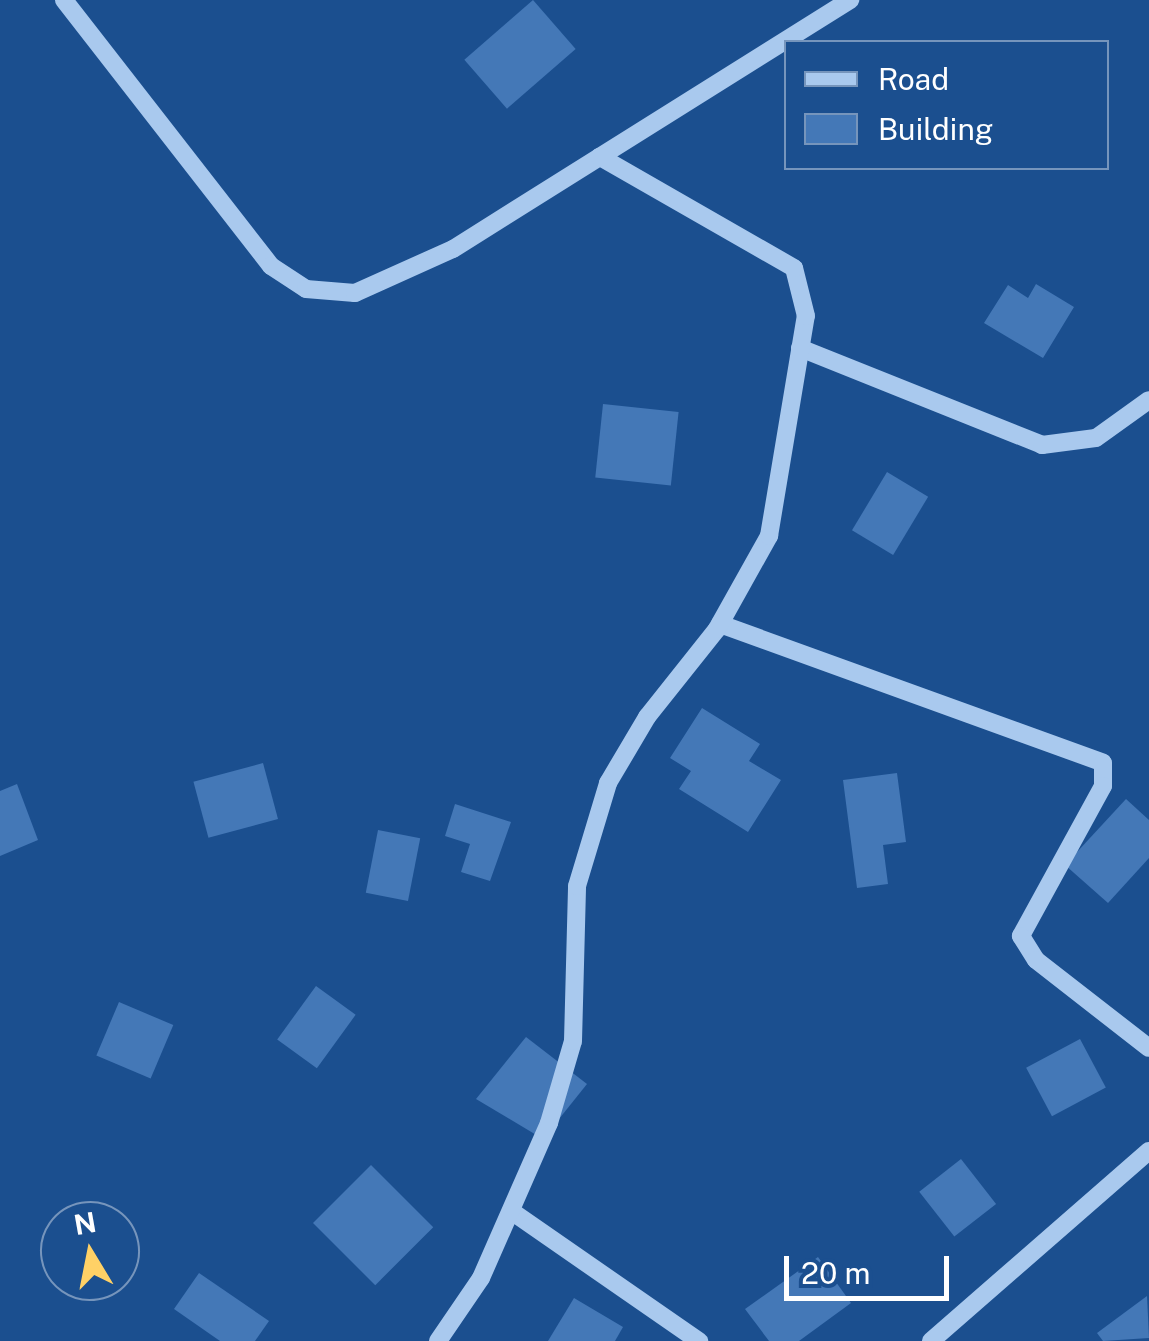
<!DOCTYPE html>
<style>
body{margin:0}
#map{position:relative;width:1149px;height:1341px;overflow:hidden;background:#1b4f8f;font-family:"Public Sans",sans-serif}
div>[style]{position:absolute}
.building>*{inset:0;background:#4478b7;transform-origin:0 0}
.minor>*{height:18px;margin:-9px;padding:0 9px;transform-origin:9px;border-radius:9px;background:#a9c9ee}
span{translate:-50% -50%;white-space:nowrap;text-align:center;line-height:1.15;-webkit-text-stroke:8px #1b4f8f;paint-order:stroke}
.legend{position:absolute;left:784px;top:40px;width:325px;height:130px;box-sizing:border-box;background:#1b4f8f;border:2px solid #7695bc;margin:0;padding:12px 18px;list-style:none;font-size:30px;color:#fff}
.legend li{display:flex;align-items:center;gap:20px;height:50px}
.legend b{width:50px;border:2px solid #7695bc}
.north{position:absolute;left:40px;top:1201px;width:100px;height:100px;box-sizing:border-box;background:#1b4f8f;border:2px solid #7695bc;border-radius:50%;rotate:350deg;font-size:28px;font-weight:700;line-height:40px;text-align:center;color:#fff}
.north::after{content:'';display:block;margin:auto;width:35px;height:45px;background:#ffd166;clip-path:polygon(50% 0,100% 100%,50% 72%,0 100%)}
.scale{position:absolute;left:784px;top:1256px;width:165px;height:45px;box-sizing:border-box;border:5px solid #fff;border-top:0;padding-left:12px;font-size:30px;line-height:35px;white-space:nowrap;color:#fff;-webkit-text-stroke:8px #1b4f8f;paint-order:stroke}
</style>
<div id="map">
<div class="building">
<i style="left:533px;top:0;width:65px;height:91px;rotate:49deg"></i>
<i style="clip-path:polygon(1036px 284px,1074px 307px,1043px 358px,984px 323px,1008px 285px,1028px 298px)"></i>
<i style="left:603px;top:404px;width:76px;height:74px;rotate:6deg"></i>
<i style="left:887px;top:472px;width:48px;height:68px;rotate:31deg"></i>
<i style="clip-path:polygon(702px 708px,760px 744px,749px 761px,781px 780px,748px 832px,679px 789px,691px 771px,670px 758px)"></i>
<i style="left:263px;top:763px;width:58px;height:72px;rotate:75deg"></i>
<i style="clip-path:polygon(897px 773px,906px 842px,883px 845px,888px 884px,857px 888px,843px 780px)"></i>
<i style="clip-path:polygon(17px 784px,38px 840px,0 856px,0 791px)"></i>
<i style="clip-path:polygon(1126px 799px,1149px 820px,1149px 858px,1108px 903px,1065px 865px)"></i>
<i style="clip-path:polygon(455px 804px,511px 822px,490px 881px,461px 872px,470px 844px,445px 836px)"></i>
<i style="left:378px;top:830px;width:43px;height:64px;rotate:11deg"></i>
<i style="left:316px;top:986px;width:49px;height:66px;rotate:36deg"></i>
<i style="left:119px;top:1002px;width:59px;height:58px;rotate:23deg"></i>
<i style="clip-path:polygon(526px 1037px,587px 1084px,543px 1139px,476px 1099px)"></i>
<i style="left:1080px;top:1039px;width:55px;height:61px;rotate:62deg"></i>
<i style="left:961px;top:1159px;width:57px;height:53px;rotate:52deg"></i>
<i style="left:371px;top:1165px;width:88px;height:82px;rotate:45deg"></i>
<i style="clip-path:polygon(818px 1257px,851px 1303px,799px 1341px,769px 1341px,745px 1309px)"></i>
<i style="clip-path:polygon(199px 1273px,269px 1321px,255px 1341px,220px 1341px,174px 1309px)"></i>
<i style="clip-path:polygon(1147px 1296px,1149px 1338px,1103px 1341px,1097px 1333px)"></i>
<i style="clip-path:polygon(574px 1298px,623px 1327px,615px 1341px,548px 1341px)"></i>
</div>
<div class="minor">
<i style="left:64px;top:0;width:337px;rotate:52.1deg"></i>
<i style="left:271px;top:266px;width:42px;rotate:33.3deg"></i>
<i style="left:306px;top:289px;width:49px;rotate:4.7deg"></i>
<i style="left:355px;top:293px;width:107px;rotate:-24.2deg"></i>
<i style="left:453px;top:249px;width:469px;rotate:-32.1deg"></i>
<i style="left:800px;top:348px;width:261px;rotate:21.8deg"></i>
<i style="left:1042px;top:445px;width:54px;rotate:-7.4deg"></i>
<i style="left:1096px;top:438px;width:65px;rotate:-35.6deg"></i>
<i style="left:720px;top:624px;width:407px;rotate:19.9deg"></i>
<i style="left:1103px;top:763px;width:23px;rotate:90deg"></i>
<i style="left:1103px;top:786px;width:171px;rotate:118.7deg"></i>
<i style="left:1021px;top:936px;width:28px;rotate:58deg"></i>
<i style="left:1036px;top:960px;width:143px;rotate:37.9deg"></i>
<i style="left:511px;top:1211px;width:229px;rotate:34.7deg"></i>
<i style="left:438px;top:1341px;width:76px;rotate:-55.7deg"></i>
<i style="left:481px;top:1278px;width:169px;rotate:-66.3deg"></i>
<i style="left:549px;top:1123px;width:85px;rotate:-73.7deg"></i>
<i style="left:573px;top:1041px;width:155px;rotate:-88.5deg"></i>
<i style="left:577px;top:886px;width:108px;rotate:-73.2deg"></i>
<i style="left:608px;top:783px;width:77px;rotate:-59.4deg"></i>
<i style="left:647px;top:717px;width:112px;rotate:-51.5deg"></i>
<i style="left:717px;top:629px;width:107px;rotate:-60.8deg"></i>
<i style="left:769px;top:536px;width:223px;rotate:-80.5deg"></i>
<i style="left:806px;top:316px;width:49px;rotate:-104deg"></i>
<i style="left:794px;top:268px;width:224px;rotate:-150.2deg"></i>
<i style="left:931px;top:1341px;width:289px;rotate:-41.1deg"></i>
</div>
<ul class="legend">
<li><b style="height:12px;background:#a9c9ee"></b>Road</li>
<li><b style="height:28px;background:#4478b7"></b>Building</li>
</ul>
<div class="north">N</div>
<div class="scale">20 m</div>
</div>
